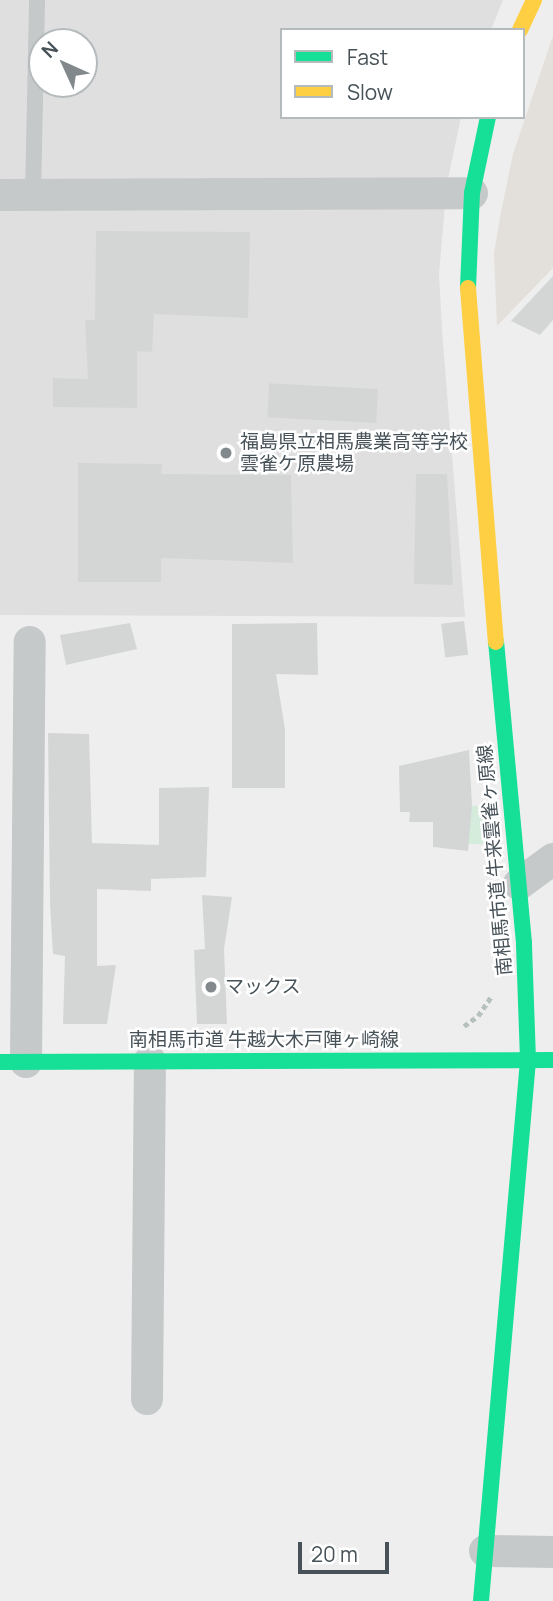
<!DOCTYPE html>
<meta charset="utf-8">
<style>
body{margin:0}
#map{position:relative;width:553px;height:1601px;overflow:hidden;background:#eee;font-family:Manrope,"Noto Sans JP",sans-serif}
div>[style]{position:absolute}
.commercial>*{inset:0;background:#e3e0db}
.education>*{inset:0;background:#e0dfdf}
.green>*{inset:0;background:#d5ebdb;transform-origin:0 0}
.building>*{inset:0;background:#d4d6d6;transform-origin:0 0}
.path>*{height:4.5px;margin-top:-2.25px;transform-origin:0;background:repeating-linear-gradient(90deg,#b6c0bc 0 5px,transparent 0 8.5px)}
.lane>*{height:16px;margin:-8px;padding:0 8px;transform-origin:8px;border-radius:8px;background:#c6c9c9}
.street>*{height:32px;margin:-16px;padding:0 16px;transform-origin:16px;border-radius:16px;background:#c6c9c9}
.fast>*{height:16px;margin:-8px;padding:0 8px;transform-origin:8px;border-radius:8px;background:#16e098}
.slow>*{height:16px;margin:-8px;padding:0 8px;transform-origin:8px;border-radius:8px;background:#ffcf43}
.dots>*{width:19px;height:19px;translate:-50% -50%;box-sizing:border-box;border:4px solid #fff;border-radius:50%}
span{translate:-50% -50%;white-space:nowrap;text-align:center;line-height:1.15;-webkit-text-stroke:5px #fff;paint-order:stroke}
.poi-label{font-size:19px;color:#475258}
.left{translate:0 -50%;text-align:left}
.street-label{font-size:19px;color:#475258}
.legend{position:absolute;left:280px;top:28px;width:245px;height:91px;box-sizing:border-box;background:#fff;border:2px solid #b5babc;margin:0;padding:9px 12px;list-style:none;font-size:21px;color:#475258}
.legend li{display:flex;align-items:center;gap:14px;height:35px}
.legend b{width:35px;border:2px solid #b5babc}
.north{position:absolute;left:28px;top:28px;width:70px;height:70px;box-sizing:border-box;background:#fff;border:2px solid #b5babc;border-radius:50%;rotate:315deg;font-size:19px;font-weight:700;line-height:28px;text-align:center;color:#475258}
.north::after{content:'';display:block;margin:auto;width:24px;height:32px;background:#81898c;clip-path:polygon(50% 0,100% 100%,50% 72%,0 100%)}
.scale{position:absolute;left:298px;top:1542px;width:91px;height:32px;box-sizing:border-box;border:4px solid #475258;border-top:0;padding-left:9px;font-size:21px;line-height:24px;white-space:nowrap;color:#475258;-webkit-text-stroke:5px #fff;paint-order:stroke}
</style>
<div id="map">
<div class="commercial">
<i style="clip-path:polygon(553px 36px,553px 268px,497px 326px,494px 253px,501px 212px,513px 154px)"></i>
</div>
<div class="education">
<i style="clip-path:polygon(evenodd,0 0,503px 0,491px 30px,282px 30px,282px 117px,461px 117px,447px 184px,0 183px,0 0,42px 42px,84px 42px,84px 84px,42px 84px,42px 42px)"></i>
<i style="clip-path:polygon(445px 205px,439px 274px,442px 330px,465px 617px,0 615px,0 206px)"></i>
</div>
<div class="green">
<i style="left:484px;top:806px;width:38px;height:34px;rotate:90deg"></i>
</div>
<div class="building">
<i style="clip-path:polygon(96px 231px,250px 232px,248px 318px,154px 314px,152px 352px,137px 351px,137px 408px,53px 407px,53px 378px,88px 379px,85px 320px,95px 320px)"></i>
<i style="clip-path:polygon(553px 276px,553px 320px,540px 335px,511px 321px)"></i>
<i style="left:378px;top:389px;width:34px;height:109px;rotate:93deg"></i>
<i style="clip-path:polygon(78px 463px,162px 464px,161px 474px,291px 475px,293px 563px,161px 558px,161px 582px,78px 582px)"></i>
<i style="clip-path:polygon(416px 474px,447px 474px,453px 585px,414px 584px)"></i>
<i style="left:464px;top:621px;width:34px;height:23px;rotate:83deg"></i>
<i style="clip-path:polygon(130px 623px,137px 649px,66px 665px,60px 635px)"></i>
<i style="clip-path:polygon(317px 623px,318px 675px,276px 674px,285px 729px,285px 788px,232px 788px,232px 624px)"></i>
<i style="clip-path:polygon(48px 733px,89px 734px,92px 843px,159px 845px,159px 788px,209px 787px,206px 877px,151px 879px,151px 891px,97px 889px,97px 966px,116px 965px,107px 1024px,63px 1024px,65px 956px,53px 954px,50px 904px)"></i>
<i style="clip-path:polygon(469px 750px,472px 805px,468px 851px,433px 847px,433px 822px,409px 822px,410px 812px,400px 812px,399px 766px)"></i>
<i style="clip-path:polygon(202px 895px,232px 897px,224px 949px,227px 1024px,197px 1024px,194px 950px,205px 949px)"></i>
</div>
<div class="path">
<i style="left:464px;top:1026px;width:17px;rotate:-36deg"></i>
<i style="left:478px;top:1016px;width:23px;rotate:-56deg"></i>
</div>
<div class="lane">
<i style="left:33px;top:195px;width:195px;rotate:-88.8deg"></i>
</div>
<div class="street">
<i style="left:0;top:195px;width:472px;rotate:-0.2deg"></i>
<i style="left:519px;top:884px;width:42px;rotate:-36.3deg"></i>
<i style="left:26px;top:1062px;width:420px;rotate:-89.5deg"></i>
<i style="left:147px;top:1399px;width:338px;rotate:-89.5deg"></i>
<i style="left:485px;top:1551px;width:68px;rotate:0.8deg"></i>
</div>
<div class="fast">
<i style="left:468px;top:288px;width:95px;rotate:-87.6deg"></i>
<i style="left:472px;top:193px;width:78px;rotate:-78.1deg"></i>
<i style="left:0;top:1062px;width:553px;rotate:-0.21deg"></i>
<i style="left:481px;top:1601px;width:543px;rotate:-85.03deg"></i>
<i style="left:528px;top:1060px;width:117px;rotate:-92deg"></i>
<i style="left:524px;top:943px;width:302px;rotate:-95.3deg"></i>
</div>
<div class="slow">
<i style="left:520px;top:30px;width:33px;rotate:-65deg"></i>
<i style="left:468px;top:288px;width:355px;rotate:85.5deg"></i>
</div>
<div class="dots">
<i style="left:226px;top:453px;background:#81898c"></i>
<i style="left:211px;top:987px;background:#81898c"></i>
</div>
<div class="poi-label">
<span class="left" style="left:240px;top:453px">福島県立相馬農業高等学校<br>雲雀ケ原農場</span>
<span class="left" style="left:225px;top:987px">マックス</span>
</div>
<div class="street-label">
<span style="left:495px;top:860px;rotate:-95deg">南相馬市道 牛来雲雀ヶ原線</span>
<span style="left:264px;top:1040px">南相馬市道 牛越大木戸陣ヶ崎線</span>
</div>
<ul class="legend">
<li><b style="height:9px;background:#16e098"></b>Fast</li>
<li><b style="height:9px;background:#ffcf43"></b>Slow</li>
</ul>
<div class="north">N</div>
<div class="scale">20 m</div>
</div>
